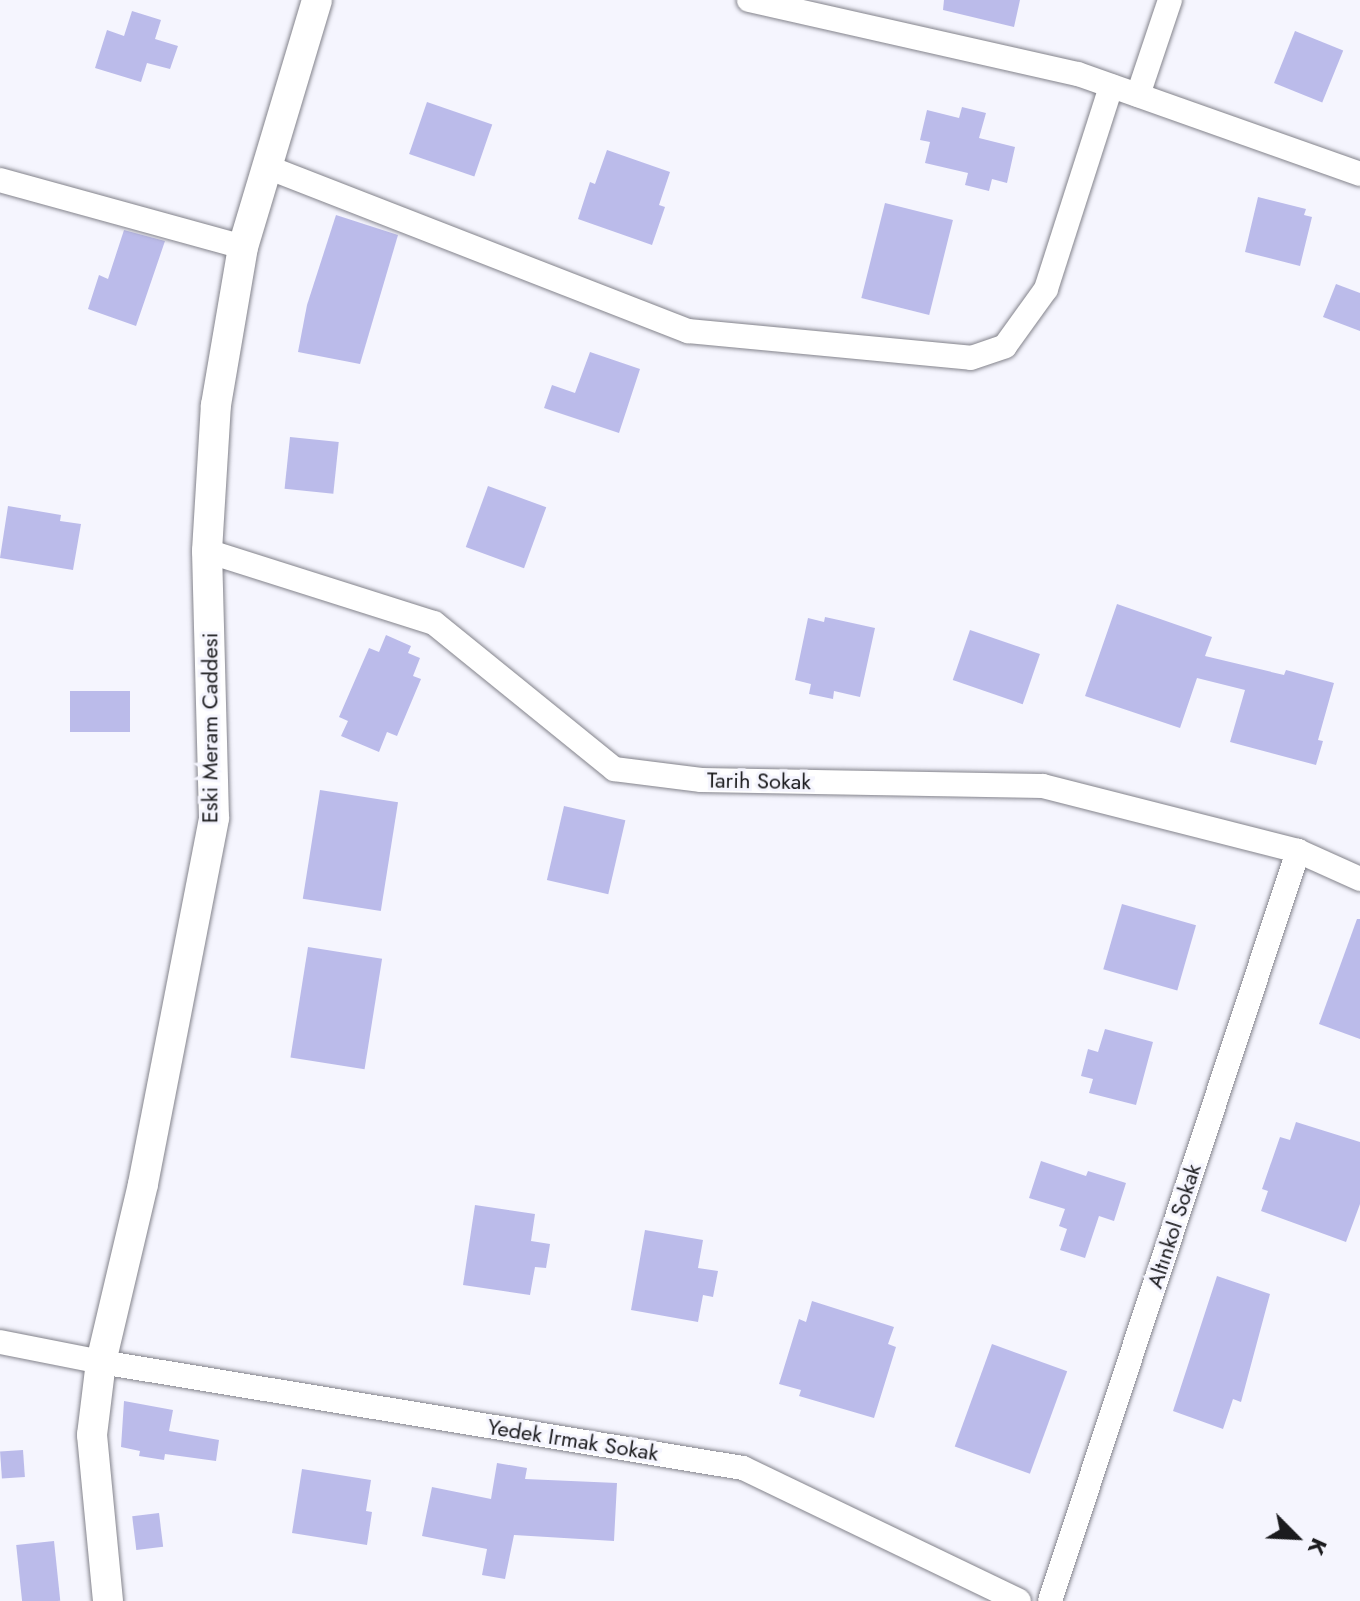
<!DOCTYPE html>
<meta charset="utf-8">
<style>
body{margin:0}
#map{position:relative;width:1360px;height:1601px;overflow:hidden;background:#f5f5fe;font-family:Jost,sans-serif}
div>[style]{position:absolute}
.building>*{inset:0;background:#bbbbea;transform-origin:0 0}
.roads{filter:drop-shadow(0 0 2px #83838b) drop-shadow(0 0 2px #83838b)}
.minor>*{height:24px;margin:-12px;padding:0 12px;transform-origin:12px;border-radius:12px;background:#fff}
.tertiary>*{height:30px;margin:-15px;padding:0 15px;transform-origin:15px;border-radius:15px;background:#fff}
span{translate:-50% -50%;white-space:nowrap;text-align:center;line-height:1.15;-webkit-text-stroke:6px #f5f5fe;paint-order:stroke}
.street-label{font-size:22px;color:#1b1b1e}
.north{position:absolute;left:1256px;top:1497px;width:80px;height:80px;-webkit-text-stroke:6px #f5f5fe;paint-order:stroke;rotate:114deg;font-size:22px;font-weight:700;line-height:32px;text-align:center;color:#1b1b1e}
.north::after{content:'';display:block;margin:auto;width:28px;height:36px;background:#1b1b1e;clip-path:polygon(50% 0,100% 100%,50% 72%,0 100%)}
</style>
<div id="map">
<div class="building">
<i style="clip-path:polygon(944px 0,1020px 0,1014px 27px,943px 10px)"></i>
<i style="clip-path:polygon(132px 11px,161px 20px,155px 39px,178px 46px,170px 69px,147px 63px,141px 82px,95px 68px,107px 30px,124px 36px)"></i>
<i style="left:1295px;top:31px;width:52px;height:56px;rotate:22deg"></i>
<i style="left:427px;top:102px;width:69px;height:55px;rotate:19deg"></i>
<i style="clip-path:polygon(962px 107px,986px 113px,979px 138px,1015px 147px,1007px 183px,992px 179px,989px 191px,965px 185px,968px 173px,925px 163px,930px 142px,920px 140px,927px 110px,959px 118px)"></i>
<i style="clip-path:polygon(607px 150px,670px 172px,659px 205px,665px 207px,652px 245px,578px 219px,590px 182px,595px 184px)"></i>
<i style="clip-path:polygon(1258px 197px,1306px 209px,1304px 215px,1312px 217px,1300px 266px,1245px 252px)"></i>
<i style="left:885px;top:203px;width:70px;height:98px;rotate:14deg"></i>
<i style="clip-path:polygon(336px 215px,398px 235px,360px 364px,298px 352px,307px 305px)"></i>
<i style="clip-path:polygon(124px 230px,165px 241px,136px 326px,88px 309px,99px 275px,108px 279px)"></i>
<i style="clip-path:polygon(1336px 284px,1360px 293px,1360px 331px,1323px 317px)"></i>
<i style="clip-path:polygon(590px 352px,640px 369px,619px 433px,544px 408px,552px 385px,575px 393px)"></i>
<i style="left:290px;top:437px;width:49px;height:52px;rotate:6deg"></i>
<i style="left:488px;top:486px;width:62px;height:65px;rotate:20deg"></i>
<i style="clip-path:polygon(8px 506px,61px 515px,60px 521px,81px 524px,73px 570px,0 558px)"></i>
<i style="clip-path:polygon(1117px 604px,1212px 637px,1205px 656px,1284px 675px,1286px 670px,1334px 683px,1318px 740px,1323px 741px,1316px 765px,1230px 742px,1245px 690px,1197px 678px,1180px 728px,1085px 696px)"></i>
<i style="clip-path:polygon(825px 617px,875px 628px,860px 697px,834px 691px,833px 699px,809px 694px,811px 684px,795px 680px,808px 618px,824px 622px)"></i>
<i style="left:970px;top:630px;width:74px;height:53px;rotate:19deg"></i>
<i style="clip-path:polygon(386px 635px,411px 646px,408px 653px,420px 658px,413px 676px,421px 679px,397px 736px,387px 732px,379px 752px,341px 736px,348px 721px,339px 717px,369px 648px,379px 652px)"></i>
<i style="left:130px;top:691px;width:41px;height:60px;rotate:90deg"></i>
<i style="left:320px;top:790px;width:79px;height:110px;rotate:9deg"></i>
<i style="left:564px;top:806px;width:63px;height:76px;rotate:13deg"></i>
<i style="left:1122px;top:904px;width:77px;height:68px;rotate:16deg"></i>
<i style="clip-path:polygon(1357px 919px,1360px 919px,1360px 1039px,1319px 1024px)"></i>
<i style="left:308px;top:947px;width:75px;height:112px;rotate:9deg"></i>
<i style="clip-path:polygon(1105px 1029px,1153px 1042px,1136px 1105px,1089px 1093px,1093px 1079px,1081px 1076px,1088px 1049px,1098px 1052px)"></i>
<i style="clip-path:polygon(1296px 1122px,1360px 1142px,1360px 1204px,1346px 1242px,1261px 1211px,1268px 1191px,1262px 1189px,1280px 1137px,1290px 1140px)"></i>
<i style="clip-path:polygon(1041px 1161px,1086px 1176px,1088px 1171px,1126px 1183px,1114px 1221px,1099px 1216px,1085px 1258px,1060px 1250px,1067px 1229px,1059px 1226px,1065px 1209px,1029px 1198px)"></i>
<i style="clip-path:polygon(475px 1205px,535px 1214px,531px 1241px,550px 1244px,546px 1268px,535px 1267px,530px 1295px,463px 1285px)"></i>
<i style="clip-path:polygon(645px 1230px,703px 1240px,698px 1268px,718px 1271px,713px 1297px,703px 1295px,698px 1322px,631px 1310px)"></i>
<i style="clip-path:polygon(1217px 1276px,1270px 1294px,1241px 1402px,1233px 1399px,1223px 1429px,1173px 1411px)"></i>
<i style="clip-path:polygon(812px 1301px,894px 1327px,888px 1344px,896px 1347px,874px 1418px,799px 1396px,801px 1390px,779px 1384px,799px 1319px,806px 1322px)"></i>
<i style="left:992px;top:1344px;width:80px;height:109px;rotate:20deg"></i>
<i style="clip-path:polygon(124px 1401px,173px 1410px,169px 1431px,219px 1440px,216px 1461px,165px 1454px,164px 1460px,139px 1456px,140px 1451px,121px 1447px)"></i>
<i style="left:23px;top:1450px;width:27px;height:23px;rotate:86deg"></i>
<i style="clip-path:polygon(497px 1463px,527px 1468px,525px 1479px,617px 1483px,614px 1541px,514px 1535px,505px 1579px,482px 1575px,487px 1549px,422px 1536px,432px 1487px,491px 1499px)"></i>
<i style="clip-path:polygon(302px 1469px,371px 1480px,366px 1511px,372px 1512px,367px 1545px,292px 1533px)"></i>
<i style="left:159px;top:1513px;width:34px;height:27px;rotate:83deg"></i>
<i style="left:54px;top:1541px;width:60px;height:38px;rotate:84deg"></i>
</div>
<div class="roads">
<div class="minor">
<i style="left:749px;top:0;width:337px;rotate:12.7deg"></i>
<i style="left:1078px;top:74px;width:299px;rotate:19.5deg"></i>
<i style="left:1138px;top:95px;width:100px;rotate:-71.4deg"></i>
<i style="left:267px;top:167px;width:452px;rotate:21.3deg"></i>
<i style="left:688px;top:331px;width:284px;rotate:5.4deg"></i>
<i style="left:971px;top:358px;width:36px;rotate:-19deg"></i>
<i style="left:1005px;top:346px;width:70px;rotate:-54.3deg"></i>
<i style="left:1046px;top:289px;width:213px;rotate:-72.2deg"></i>
<i style="left:0;top:180px;width:252px;rotate:15.4deg"></i>
<i style="left:207px;top:551px;width:238px;rotate:17.6deg"></i>
<i style="left:434px;top:623px;width:232px;rotate:39deg"></i>
<i style="left:614px;top:769px;width:88px;rotate:7.2deg"></i>
<i style="left:701px;top:780px;width:342px;rotate:1deg"></i>
<i style="left:1043px;top:786px;width:263px;rotate:14.3deg"></i>
<i style="left:1298px;top:851px;width:68px;rotate:24.3deg"></i>
<i style="left:0;top:1342px;width:103px;rotate:11.2deg"></i>
<i style="left:101px;top:1362px;width:651px;rotate:9.38deg"></i>
<i style="left:743px;top:1468px;width:306px;rotate:25.7deg"></i>
<i style="left:1050px;top:1601px;width:790px;rotate:-71.7deg"></i>
</div>
<div class="tertiary">
<i style="left:108px;top:1601px;width:167px;rotate:-95.5deg"></i>
<i style="left:92px;top:1435px;width:74px;rotate:-83deg"></i>
<i style="left:101px;top:1362px;width:183px;rotate:-76.7deg"></i>
<i style="left:143px;top:1184px;width:373px;rotate:-79deg"></i>
<i style="left:214px;top:818px;width:267px;rotate:-91.5deg"></i>
<i style="left:207px;top:551px;width:146px;rotate:-86.5deg"></i>
<i style="left:216px;top:405px;width:160px;rotate:-80.3deg"></i>
<i style="left:243px;top:247px;width:258px;rotate:-73.3deg"></i>
</div>
</div>
<div class="street-label">
<span style="left:210px;top:728px;rotate:-90deg">Eski Meram Caddesi</span>
<span style="left:759px;top:781px;rotate:1deg">Tarih Sokak</span>
<span style="left:1174px;top:1226px;rotate:-72deg">Altınkol Sokak</span>
<span style="left:573px;top:1440px;rotate:9deg">Yedek Irmak Sokak</span>
</div>
<div class="north">K</div>
</div>
